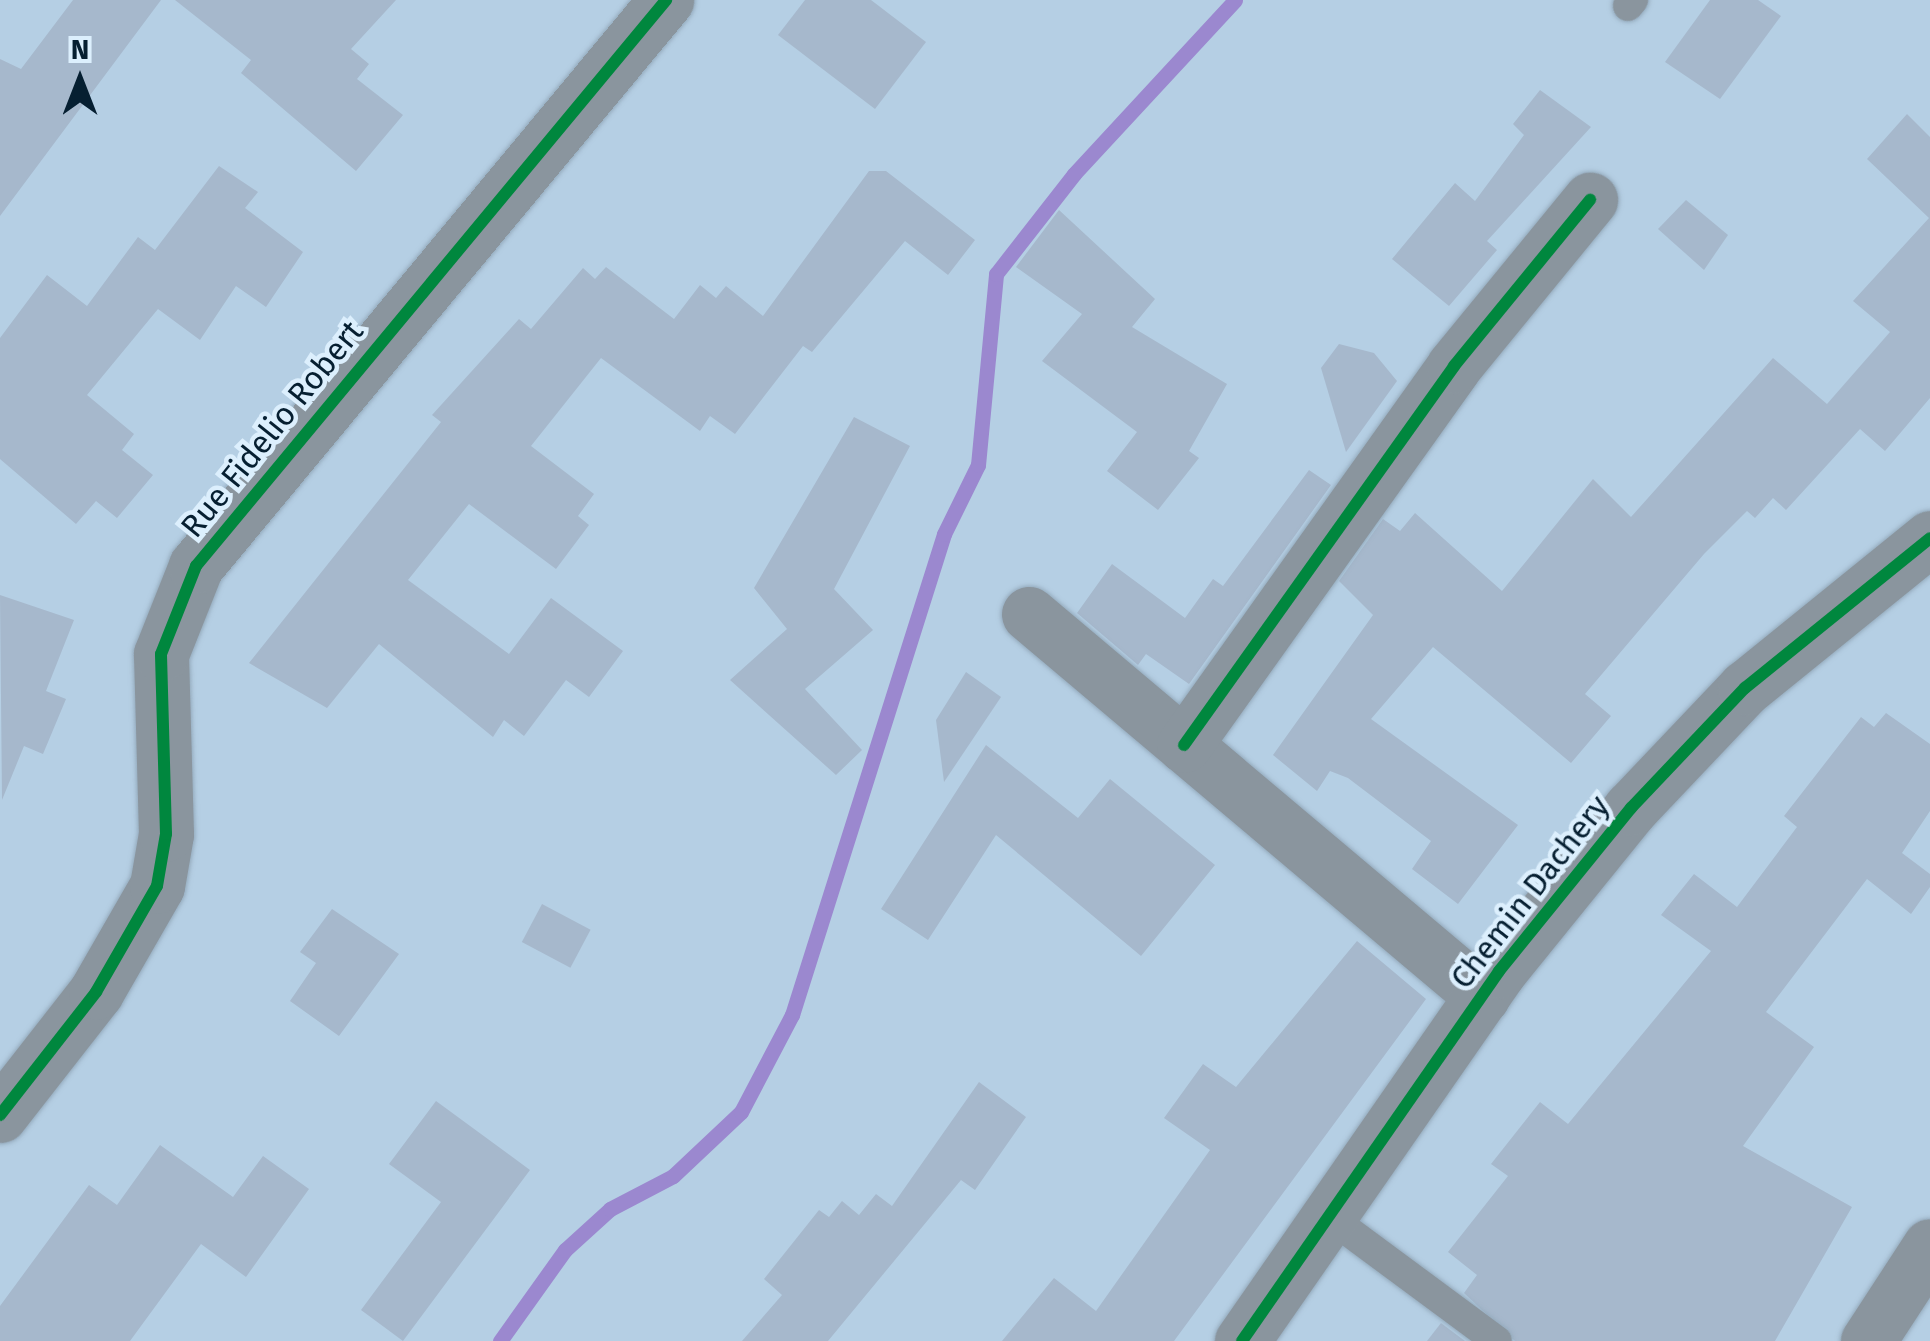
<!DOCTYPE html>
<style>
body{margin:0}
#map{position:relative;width:1930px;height:1341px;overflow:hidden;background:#b5cfe4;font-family:"Fira Sans",sans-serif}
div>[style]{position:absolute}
.stream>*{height:15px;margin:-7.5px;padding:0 7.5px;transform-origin:7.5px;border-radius:7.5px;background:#9b88cf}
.building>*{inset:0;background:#a6b8cc;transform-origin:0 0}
.roads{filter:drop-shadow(0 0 2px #95abbd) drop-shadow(0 0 2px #95abbd)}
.lane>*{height:30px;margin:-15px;padding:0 15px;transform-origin:15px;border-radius:15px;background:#8a959e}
.street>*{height:55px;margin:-27.5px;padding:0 27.5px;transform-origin:27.5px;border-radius:27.5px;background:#8a959e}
.cycleway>*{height:12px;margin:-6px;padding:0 6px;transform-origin:6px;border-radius:6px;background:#00873e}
span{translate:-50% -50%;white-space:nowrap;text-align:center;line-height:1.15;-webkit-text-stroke:9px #dceffd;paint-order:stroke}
.street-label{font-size:32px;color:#061f31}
.north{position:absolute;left:30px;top:30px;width:100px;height:100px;-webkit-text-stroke:8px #dceffd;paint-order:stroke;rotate:0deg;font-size:28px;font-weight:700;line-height:40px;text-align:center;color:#061f31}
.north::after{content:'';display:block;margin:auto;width:35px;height:45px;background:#061f31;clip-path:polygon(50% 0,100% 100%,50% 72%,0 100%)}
</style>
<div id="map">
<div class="stream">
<i style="left:500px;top:1341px;width:112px;rotate:-54.5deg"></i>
<i style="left:565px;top:1250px;width:61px;rotate:-42.3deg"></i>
<i style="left:610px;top:1209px;width:71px;rotate:-27.6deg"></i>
<i style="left:673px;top:1176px;width:93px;rotate:-43.3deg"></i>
<i style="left:741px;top:1112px;width:110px;rotate:-62.3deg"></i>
<i style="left:792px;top:1015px;width:504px;rotate:-72.46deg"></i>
<i style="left:944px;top:534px;width:77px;rotate:-63.8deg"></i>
<i style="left:978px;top:465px;width:192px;rotate:-84.6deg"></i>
<i style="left:996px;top:274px;width:127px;rotate:-52deg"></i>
<i style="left:1074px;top:174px;width:237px;rotate:-47.2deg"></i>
</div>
<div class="building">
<i style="clip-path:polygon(73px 0,161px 0,0 216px,0 59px,21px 69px)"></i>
<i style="clip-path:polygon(175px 0,396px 0,351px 49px,369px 64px,357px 79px,403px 115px,356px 171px,241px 73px,251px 60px)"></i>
<i style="clip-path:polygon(805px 0,871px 0,926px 42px,875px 109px,778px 35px)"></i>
<i style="clip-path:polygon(1710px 0,1758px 0,1781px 16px,1720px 99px,1665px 62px)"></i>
<i style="clip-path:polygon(1540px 90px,1591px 127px,1487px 241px,1497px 250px,1449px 306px,1392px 259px,1455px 183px,1475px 201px,1524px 135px,1513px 124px)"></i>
<i style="clip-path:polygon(1907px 114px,1930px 137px,1930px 398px,1885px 451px,1860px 429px,1786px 510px,1773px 498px,1755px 518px,1747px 511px,1704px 554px,1585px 694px,1611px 716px,1571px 763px,1433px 647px,1371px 719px,1518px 825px,1458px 904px,1412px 869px,1431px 841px,1348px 778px,1330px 771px,1317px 791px,1273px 755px,1373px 615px,1339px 581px,1383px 519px,1400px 531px,1415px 513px,1502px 591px,1593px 479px,1631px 517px,1773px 358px,1827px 404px,1890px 332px,1853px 301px,1929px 218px,1867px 159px)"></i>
<i style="clip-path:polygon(219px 166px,258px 192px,245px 208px,303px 252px,266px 307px,236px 286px,200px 340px,158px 309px,87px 395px,134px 434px,122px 450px,153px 475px,117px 518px,96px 501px,76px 524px,0 459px,0 338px,47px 275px,87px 306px,138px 237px,155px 250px)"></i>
<i style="clip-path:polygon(869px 171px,886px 171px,975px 240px,948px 275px,905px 241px,812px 352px,803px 346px,735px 434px,710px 416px,700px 431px,601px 358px,531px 446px,594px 494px,578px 516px,589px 525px,556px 569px,469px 504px,408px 580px,509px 654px,551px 598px,623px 651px,589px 697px,566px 680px,524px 736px,504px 720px,493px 737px,379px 644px,327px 708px,249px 663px,441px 422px,432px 415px,519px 319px,531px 329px,583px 268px,595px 279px,606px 267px,674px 319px,700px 285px,716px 298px,726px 286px,763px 316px)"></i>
<i style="clip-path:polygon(1686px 200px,1728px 235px,1704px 270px,1658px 229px)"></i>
<i style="clip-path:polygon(1059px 210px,1155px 299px,1132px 327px,1227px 384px,1189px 451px,1199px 458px,1158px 510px,1107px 471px,1137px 432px,1042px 361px,1082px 314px,1016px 267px)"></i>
<i style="clip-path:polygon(1339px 344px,1374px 353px,1397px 381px,1346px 452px,1321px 368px)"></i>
<i style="clip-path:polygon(854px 417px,910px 446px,834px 589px,873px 630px,805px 689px,862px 750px,836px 775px,730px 680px,787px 629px,754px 588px)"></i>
<i style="clip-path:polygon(1309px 470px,1331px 485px,1189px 684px,1146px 654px,1138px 665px,1077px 613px,1112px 564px,1185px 618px,1213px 579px,1223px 586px)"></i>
<i style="clip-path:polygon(0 595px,74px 620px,46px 691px,66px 699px,43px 754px,24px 746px,2px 800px)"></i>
<i style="clip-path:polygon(966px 672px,1001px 697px,944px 782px,936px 720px)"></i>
<i style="clip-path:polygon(1886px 713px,1930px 744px,1930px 811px,1902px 853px,1930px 874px,1930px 887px,1911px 914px,1867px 879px,1766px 1012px,1814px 1047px,1743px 1146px,1852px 1207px,1775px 1341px,1515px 1341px,1464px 1293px,1477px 1275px,1448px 1252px,1508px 1176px,1491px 1164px,1540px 1102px,1568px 1124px,1711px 951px,1661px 915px,1694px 874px,1737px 907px,1797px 827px,1784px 816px,1861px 717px,1874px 727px)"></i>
<i style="clip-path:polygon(986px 745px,1078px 818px,1110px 779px,1215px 865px,1141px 956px,996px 835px,928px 940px,881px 909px)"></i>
<i style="left:542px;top:904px;width:55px;height:43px;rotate:28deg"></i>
<i style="clip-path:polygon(332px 909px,399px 954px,339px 1036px,290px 1001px,316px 963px,300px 952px)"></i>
<i style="clip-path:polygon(1357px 941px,1426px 999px,1174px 1341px,1002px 1341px,1054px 1278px,1096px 1311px,1210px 1150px,1164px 1118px,1203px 1064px,1236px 1087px)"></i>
<i style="clip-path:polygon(979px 1082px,1026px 1117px,975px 1190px,961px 1180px,828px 1341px,742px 1341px,782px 1295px,764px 1279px,819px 1210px,829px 1217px,842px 1201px,859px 1215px,876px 1194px,892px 1206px)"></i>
<i style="clip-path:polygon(436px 1101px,530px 1170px,403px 1341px,361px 1310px,441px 1202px,389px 1164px)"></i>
<i style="clip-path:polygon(160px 1145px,233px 1197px,263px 1156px,309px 1189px,246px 1277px,201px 1244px,130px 1341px,0 1341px,0 1306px,89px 1185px,117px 1205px)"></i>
<i style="clip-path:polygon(1441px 1323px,1465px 1341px,1427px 1341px)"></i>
</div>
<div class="roads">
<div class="lane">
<i style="left:1628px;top:6px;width:8px;rotate:-50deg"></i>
<i style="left:1328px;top:1216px;width:210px;rotate:36.5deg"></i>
</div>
<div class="street">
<i style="left:1029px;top:614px;width:593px;rotate:40.14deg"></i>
<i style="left:1184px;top:745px;width:465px;rotate:-54.5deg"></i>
<i style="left:1454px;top:366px;width:215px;rotate:-50.7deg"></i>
<i style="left:0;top:1115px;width:156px;rotate:-52deg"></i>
<i style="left:96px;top:992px;width:122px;rotate:-60.1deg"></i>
<i style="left:157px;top:886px;width:53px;rotate:-80.2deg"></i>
<i style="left:166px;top:834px;width:180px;rotate:-91.6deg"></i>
<i style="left:161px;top:654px;width:95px;rotate:-68.3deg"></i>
<i style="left:196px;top:566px;width:736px;rotate:-50.29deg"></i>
<i style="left:1242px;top:1341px;width:450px;rotate:-55.2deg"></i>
<i style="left:1499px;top:971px;width:210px;rotate:-51deg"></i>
<i style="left:1631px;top:808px;width:166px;rotate:-46.5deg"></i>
<i style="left:1745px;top:688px;width:238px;rotate:-39deg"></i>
<i style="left:1868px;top:1341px;width:113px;rotate:-56.9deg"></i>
</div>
</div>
<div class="cycleway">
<i style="left:1184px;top:745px;width:465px;rotate:-54.5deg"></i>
<i style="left:1454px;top:366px;width:215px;rotate:-50.7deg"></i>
<i style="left:0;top:1115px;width:156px;rotate:-52deg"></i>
<i style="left:96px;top:992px;width:122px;rotate:-60.1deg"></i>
<i style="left:157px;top:886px;width:53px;rotate:-80.2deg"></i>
<i style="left:166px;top:834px;width:180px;rotate:-91.6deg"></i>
<i style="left:161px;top:654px;width:95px;rotate:-68.3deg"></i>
<i style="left:196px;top:566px;width:736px;rotate:-50.29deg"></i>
<i style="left:1242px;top:1341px;width:450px;rotate:-55.2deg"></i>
<i style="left:1499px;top:971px;width:210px;rotate:-51deg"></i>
<i style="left:1631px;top:808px;width:166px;rotate:-46.5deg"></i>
<i style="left:1745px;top:688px;width:238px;rotate:-39deg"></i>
</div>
<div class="street-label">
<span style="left:272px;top:429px;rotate:-51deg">Rue Fidelio Robert</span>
<span style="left:1530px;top:892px;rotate:-52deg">Chemin Dachery</span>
</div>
<div class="north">N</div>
</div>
